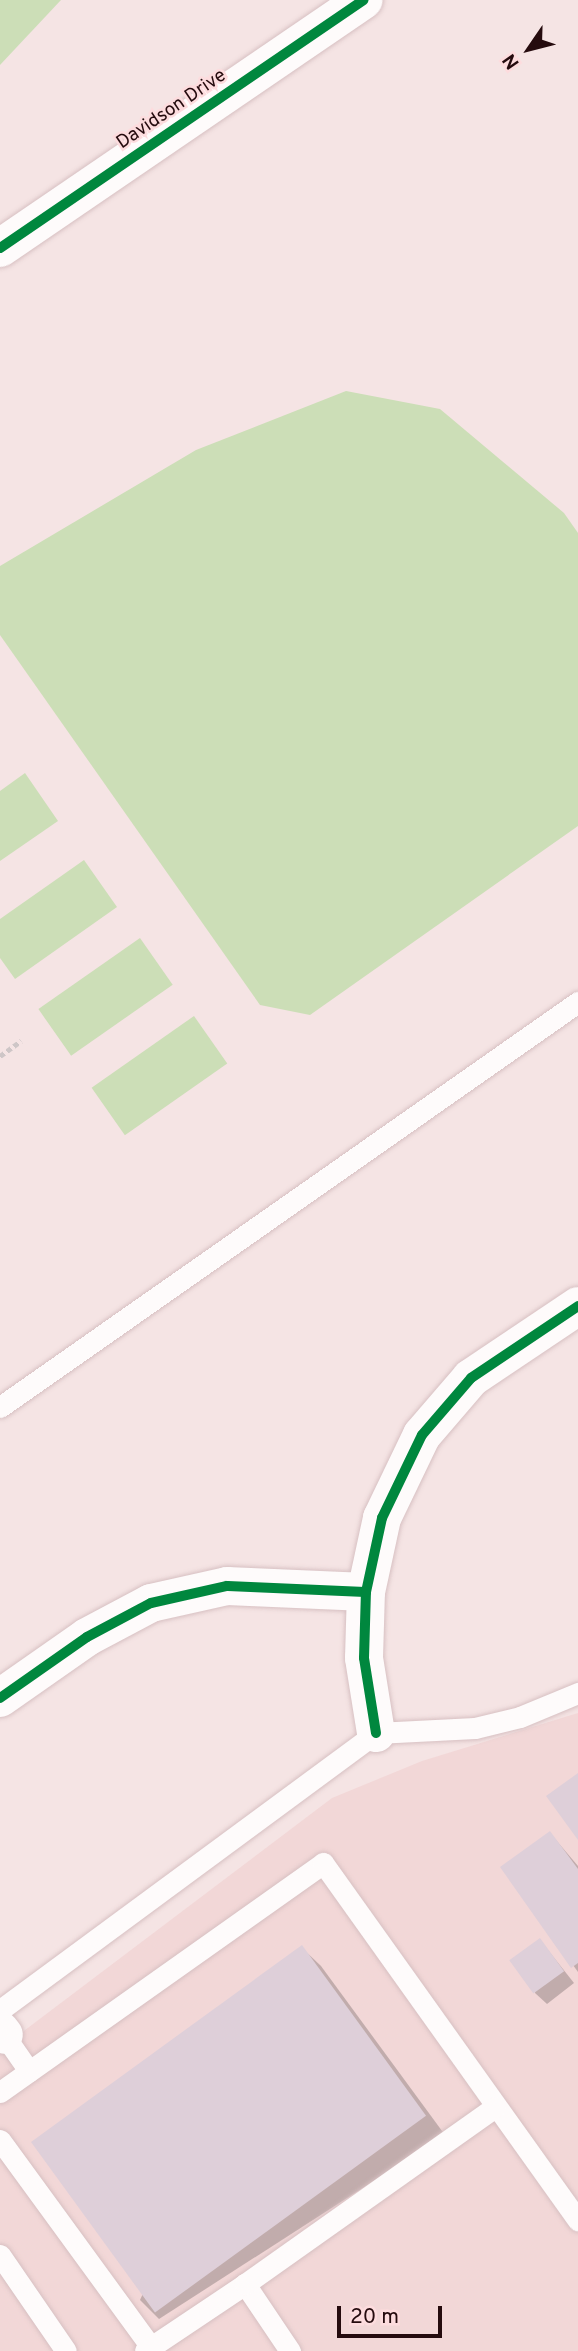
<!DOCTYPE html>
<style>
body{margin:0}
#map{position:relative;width:578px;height:2351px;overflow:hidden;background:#f5e4e4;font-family:Overpass,sans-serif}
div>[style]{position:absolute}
.built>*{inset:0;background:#f2d7d7}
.green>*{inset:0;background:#ccdeb7;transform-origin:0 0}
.shadow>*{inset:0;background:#0003}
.building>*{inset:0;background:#decfd9;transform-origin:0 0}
.path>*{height:4.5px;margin-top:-2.25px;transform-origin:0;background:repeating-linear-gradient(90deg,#cec6c7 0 5px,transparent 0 8.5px)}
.roads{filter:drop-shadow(0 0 2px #d7c0c2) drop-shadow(0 0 2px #d7c0c2)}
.service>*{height:21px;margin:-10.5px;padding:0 10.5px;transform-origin:10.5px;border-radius:10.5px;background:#fefbfb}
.minor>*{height:38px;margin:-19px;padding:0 19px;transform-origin:19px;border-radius:19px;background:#fefbfb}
.cycleway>*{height:10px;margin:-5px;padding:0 5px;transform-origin:5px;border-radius:5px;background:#00873e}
span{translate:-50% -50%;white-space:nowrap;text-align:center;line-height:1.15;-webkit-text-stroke:5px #fddcde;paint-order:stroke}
.street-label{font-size:19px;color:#250b0e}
.north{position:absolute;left:494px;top:14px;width:70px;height:70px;-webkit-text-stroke:5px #fddcde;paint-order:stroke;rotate:235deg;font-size:19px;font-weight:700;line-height:28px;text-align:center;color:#250b0e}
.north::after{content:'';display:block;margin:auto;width:24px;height:32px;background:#250b0e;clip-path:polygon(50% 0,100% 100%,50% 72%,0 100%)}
.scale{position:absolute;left:337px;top:2306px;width:105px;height:32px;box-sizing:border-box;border:4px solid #250b0e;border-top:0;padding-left:9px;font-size:21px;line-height:24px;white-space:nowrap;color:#250b0e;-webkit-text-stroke:5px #fddcde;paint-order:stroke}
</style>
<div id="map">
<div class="built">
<i style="clip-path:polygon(578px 1713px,578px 2351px,0 2351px,0 2049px,332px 1798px,422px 1761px)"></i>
</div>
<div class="green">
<i style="clip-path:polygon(0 0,61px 0,0 65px)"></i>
<i style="clip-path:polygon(346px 391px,440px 409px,564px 513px,578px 533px,578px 826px,310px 1015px,260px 1005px,0 635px,0 566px,196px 450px)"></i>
<i style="clip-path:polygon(25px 773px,58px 821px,0 861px,0 791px)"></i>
<i style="clip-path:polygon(84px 860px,117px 907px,15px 979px,0 958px,0 919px)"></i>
<i style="left:140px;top:938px;width:57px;height:124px;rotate:55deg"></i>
<i style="left:194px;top:1016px;width:58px;height:125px;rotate:55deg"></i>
</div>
<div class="shadow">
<i style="clip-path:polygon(550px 1833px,578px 1866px,578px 1972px,502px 1867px)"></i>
<i style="clip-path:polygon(540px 1940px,574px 1983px,547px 2004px,535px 1993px)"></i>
<i style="clip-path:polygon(302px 1948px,321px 1966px,445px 2135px,159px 2319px,140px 2300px)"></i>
</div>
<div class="building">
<i style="clip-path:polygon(578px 1773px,578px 1840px,546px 1796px)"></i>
<i style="clip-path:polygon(550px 1831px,578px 1869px,578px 1963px,571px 1968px,500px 1867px)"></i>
<i style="left:540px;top:1938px;width:41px;height:38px;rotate:54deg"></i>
<i style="left:302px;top:1945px;width:211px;height:335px;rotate:54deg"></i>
</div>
<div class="path">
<i style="left:0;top:1056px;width:26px;rotate:-36deg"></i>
</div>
<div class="roads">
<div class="service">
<i style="left:0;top:1407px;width:706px;rotate:-35.02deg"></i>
<i style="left:0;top:2010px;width:467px;rotate:-36.4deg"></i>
<i style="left:376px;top:1733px;width:99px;rotate:-2.9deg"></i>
<i style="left:475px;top:1728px;width:46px;rotate:-13.7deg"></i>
<i style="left:520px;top:1717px;width:63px;rotate:-22.5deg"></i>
<i style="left:4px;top:2035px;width:44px;rotate:55.2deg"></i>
<i style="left:0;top:2092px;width:396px;rotate:-35.3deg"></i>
<i style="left:323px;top:1863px;width:439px;rotate:54.5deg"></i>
<i style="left:0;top:2140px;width:256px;rotate:53.9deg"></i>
<i style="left:0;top:2255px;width:116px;rotate:55.5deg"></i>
<i style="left:145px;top:2351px;width:120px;rotate:-33.8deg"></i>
<i style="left:290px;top:2351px;width:81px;rotate:-123.9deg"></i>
<i style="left:245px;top:2284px;width:306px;rotate:-35.3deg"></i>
</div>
<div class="minor">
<i style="left:0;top:248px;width:440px;rotate:-34.3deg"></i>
<i style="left:0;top:1698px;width:106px;rotate:-35deg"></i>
<i style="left:87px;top:1637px;width:72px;rotate:-28deg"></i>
<i style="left:151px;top:1603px;width:78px;rotate:-12.6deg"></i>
<i style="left:227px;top:1586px;width:139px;rotate:2.5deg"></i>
<i style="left:376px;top:1733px;width:76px;rotate:-99.1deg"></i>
<i style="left:364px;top:1658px;width:66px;rotate:-88.3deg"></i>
<i style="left:366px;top:1592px;width:76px;rotate:-77.8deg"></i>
<i style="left:382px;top:1518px;width:92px;rotate:-64.3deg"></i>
<i style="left:422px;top:1435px;width:75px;rotate:-49.3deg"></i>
<i style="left:471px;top:1378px;width:129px;rotate:-33.9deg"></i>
<i style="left:0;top:2030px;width:6px;rotate:51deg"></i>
</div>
</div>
<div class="cycleway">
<i style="left:0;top:248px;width:440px;rotate:-34.3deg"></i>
<i style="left:0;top:1698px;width:106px;rotate:-35deg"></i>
<i style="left:87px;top:1637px;width:72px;rotate:-28deg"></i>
<i style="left:151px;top:1603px;width:78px;rotate:-12.6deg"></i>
<i style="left:227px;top:1586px;width:139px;rotate:2.5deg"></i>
<i style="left:376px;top:1733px;width:76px;rotate:-99.1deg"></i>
<i style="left:364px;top:1658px;width:66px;rotate:-88.3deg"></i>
<i style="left:366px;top:1592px;width:76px;rotate:-77.8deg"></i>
<i style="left:382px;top:1518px;width:92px;rotate:-64.3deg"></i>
<i style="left:422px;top:1435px;width:75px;rotate:-49.3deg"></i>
<i style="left:471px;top:1378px;width:129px;rotate:-33.9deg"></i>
</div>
<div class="street-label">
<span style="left:172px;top:110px;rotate:-34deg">Davidson Drive</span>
</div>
<div class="north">N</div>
<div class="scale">20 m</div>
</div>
